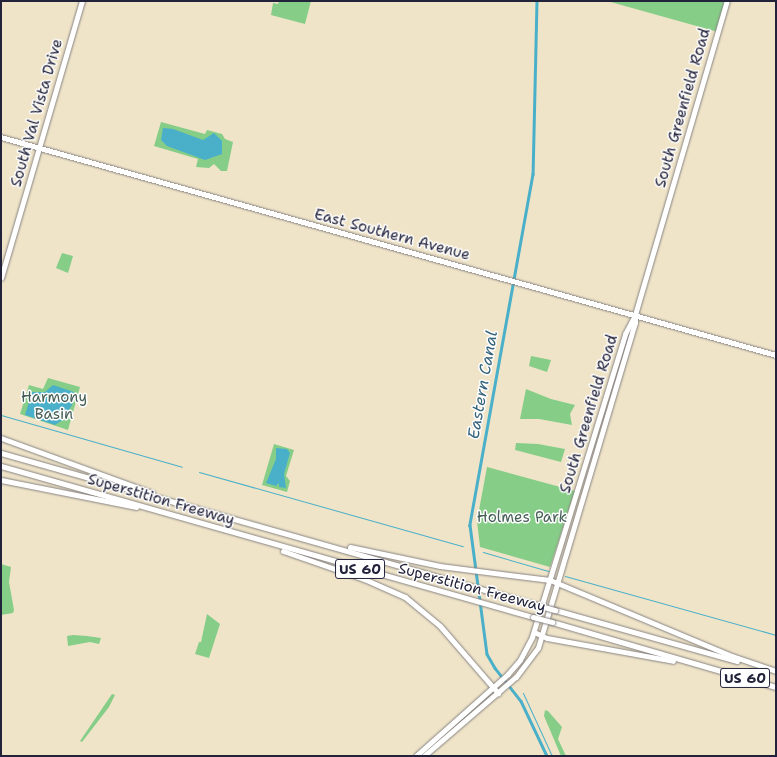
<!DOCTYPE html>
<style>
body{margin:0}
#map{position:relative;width:777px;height:757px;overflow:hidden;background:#efe4c8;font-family:"Shantell Sans",sans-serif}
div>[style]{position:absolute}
.green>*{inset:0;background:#86cd88}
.water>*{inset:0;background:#4ab0c9}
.stream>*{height:1px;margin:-0.5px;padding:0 0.5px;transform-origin:0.5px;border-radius:0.5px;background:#4ab0c9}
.canal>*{height:2.5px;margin:-1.25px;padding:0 1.25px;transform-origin:1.25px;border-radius:1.25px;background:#4ab0c9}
.roads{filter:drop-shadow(0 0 1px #888382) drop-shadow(0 0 1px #888382)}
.major>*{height:4.5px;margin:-2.25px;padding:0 2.25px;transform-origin:2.25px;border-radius:2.25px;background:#fff}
.highway>*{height:5px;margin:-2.5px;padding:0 2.5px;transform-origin:2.5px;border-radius:2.5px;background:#fff}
.bridges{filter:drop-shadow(0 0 1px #888382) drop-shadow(0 0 1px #888382)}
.highway-bridge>*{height:5px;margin:-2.5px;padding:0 2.5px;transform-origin:2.5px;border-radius:2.5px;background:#fff}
span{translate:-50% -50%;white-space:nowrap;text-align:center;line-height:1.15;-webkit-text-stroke:3px #fff;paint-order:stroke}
.shield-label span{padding:1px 3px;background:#fff;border:1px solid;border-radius:3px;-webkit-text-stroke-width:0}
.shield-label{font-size:14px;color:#22223b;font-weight:700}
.street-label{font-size:15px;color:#22223b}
.park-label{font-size:15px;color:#455e56}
.water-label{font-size:16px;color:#34627b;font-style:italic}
.frame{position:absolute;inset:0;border:2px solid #22223b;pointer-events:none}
</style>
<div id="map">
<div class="green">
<i style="clip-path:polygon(279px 1px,311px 1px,305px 24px,271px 15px,273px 3px,278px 4px)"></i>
<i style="clip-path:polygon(607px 1px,727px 1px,718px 32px)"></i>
<i style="clip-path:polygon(161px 122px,205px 134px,207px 130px,222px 134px,225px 139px,233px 142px,227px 171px,221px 171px,214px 164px,209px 168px,196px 167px,198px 159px,154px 146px)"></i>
<i style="clip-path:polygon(62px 253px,73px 256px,68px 273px,56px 268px)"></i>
<i style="clip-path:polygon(531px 356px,551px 360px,547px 372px,529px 366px)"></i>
<i style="clip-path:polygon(48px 378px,80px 387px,68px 430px,20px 414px,29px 385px,43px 389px)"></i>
<i style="clip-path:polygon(526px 389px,551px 399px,575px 405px,570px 414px,572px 425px,539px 419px,520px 419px)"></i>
<i style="clip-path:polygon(516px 443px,538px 444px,565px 449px,561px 462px,515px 450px)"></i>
<i style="clip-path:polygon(274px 444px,294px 450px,286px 476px,290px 481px,287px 492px,262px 485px)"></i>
<i style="clip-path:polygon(487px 467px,575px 491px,550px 567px,480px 547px,477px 521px)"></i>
<i style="clip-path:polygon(1px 564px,11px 567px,9px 582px,14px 610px,13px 613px,1px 615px)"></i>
<i style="clip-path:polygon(207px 614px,220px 624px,209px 658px,195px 654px,199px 642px,201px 642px)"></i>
<i style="clip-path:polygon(73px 635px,87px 636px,101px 638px,99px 644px,90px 642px,68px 646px,67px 636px)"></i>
<i style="clip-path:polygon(112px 694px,115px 695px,109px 707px,82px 742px,80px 741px)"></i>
<i style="clip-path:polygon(545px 710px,548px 711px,562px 727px,558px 739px,566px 756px,561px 756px,544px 716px)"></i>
</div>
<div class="water">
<i style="clip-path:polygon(163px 128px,173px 129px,203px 140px,214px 133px,222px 141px,222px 154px,205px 160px,167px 146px,161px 140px)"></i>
<i style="clip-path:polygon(53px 385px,74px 392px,70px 400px,73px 403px,64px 419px,55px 425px,25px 415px,32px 392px,45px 392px)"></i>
<i style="clip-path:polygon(276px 448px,287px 449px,290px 453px,284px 474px,286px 488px,279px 487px,279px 483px,276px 486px,266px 483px,276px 459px)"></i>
</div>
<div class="stream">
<i style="left:1px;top:415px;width:188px;rotate:16deg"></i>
<i style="left:199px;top:472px;width:274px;rotate:15.7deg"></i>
<i style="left:483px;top:552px;width:68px;rotate:16.3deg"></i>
<i style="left:565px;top:576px;width:219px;rotate:15.6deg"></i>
<i style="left:523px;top:693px;width:69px;rotate:65.3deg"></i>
</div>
<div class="canal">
<i style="left:537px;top:1px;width:173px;rotate:91.3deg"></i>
<i style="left:533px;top:174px;width:357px;rotate:100.2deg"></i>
<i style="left:470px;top:525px;width:130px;rotate:82.5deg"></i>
<i style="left:487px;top:654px;width:16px;rotate:60deg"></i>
<i style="left:495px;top:668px;width:42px;rotate:51.8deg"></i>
<i style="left:521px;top:701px;width:61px;rotate:64.7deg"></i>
</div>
<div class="roads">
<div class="major">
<i style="left:1px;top:137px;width:805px;rotate:15.71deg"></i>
<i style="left:1px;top:278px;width:289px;rotate:-73.7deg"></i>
<i style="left:416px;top:756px;width:123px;rotate:-41.7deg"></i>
<i style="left:508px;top:674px;width:18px;rotate:-49deg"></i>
<i style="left:520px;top:660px;width:26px;rotate:-62deg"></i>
<i style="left:532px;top:637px;width:317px;rotate:-72.9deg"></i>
<i style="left:625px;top:334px;width:21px;rotate:-62deg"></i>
<i style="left:635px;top:315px;width:327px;rotate:-73.7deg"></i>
<i style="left:424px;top:756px;width:121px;rotate:-40.7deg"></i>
<i style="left:516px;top:677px;width:36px;rotate:-53deg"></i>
<i style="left:538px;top:648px;width:339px;rotate:-73.4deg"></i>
<i style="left:635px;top:323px;width:8px;rotate:-90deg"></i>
</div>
<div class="highway">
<i style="left:1px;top:438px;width:161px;rotate:20deg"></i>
<i style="left:1px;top:453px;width:557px;rotate:15.83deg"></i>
<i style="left:1px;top:466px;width:553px;rotate:15.85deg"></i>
<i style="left:1px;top:480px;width:138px;rotate:11.3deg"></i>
<i style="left:350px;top:547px;width:92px;rotate:11.9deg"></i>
<i style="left:440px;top:566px;width:111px;rotate:7.3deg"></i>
<i style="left:550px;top:580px;width:197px;rotate:22.7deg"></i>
<i style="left:732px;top:656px;width:46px;rotate:18.8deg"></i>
<i style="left:283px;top:551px;width:86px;rotate:19.1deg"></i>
<i style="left:364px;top:579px;width:45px;rotate:23.7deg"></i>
<i style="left:405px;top:597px;width:45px;rotate:39.6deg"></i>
<i style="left:440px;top:626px;width:89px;rotate:49.1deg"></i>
<i style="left:555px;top:610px;width:189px;rotate:15.7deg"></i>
<i style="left:552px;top:622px;width:233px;rotate:16.2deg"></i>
<i style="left:534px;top:632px;width:14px;rotate:25deg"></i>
<i style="left:547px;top:638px;width:128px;rotate:10.3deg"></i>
</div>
</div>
<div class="bridges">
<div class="highway-bridge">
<i style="left:537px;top:605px;width:19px;rotate:16deg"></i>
<i style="left:533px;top:617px;width:20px;rotate:15deg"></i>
</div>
</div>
<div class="shield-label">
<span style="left:360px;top:569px">US 60</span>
<span style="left:745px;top:678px">US 60</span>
</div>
<div class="street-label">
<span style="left:683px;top:108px;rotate:-74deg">South Greenfield Road</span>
<span style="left:37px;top:113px;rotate:-74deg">South Val Vista Drive</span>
<span style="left:392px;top:235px;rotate:15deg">East Southern Avenue</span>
<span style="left:589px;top:414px;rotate:-73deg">South Greenfield Road</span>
<span style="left:161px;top:500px;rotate:16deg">Superstition Freeway</span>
<span style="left:472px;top:588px;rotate:15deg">Superstition Freeway</span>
</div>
<div class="park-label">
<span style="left:54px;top:406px">Harmony<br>Basin</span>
<span style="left:522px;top:518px">Holmes Park</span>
</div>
<div class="water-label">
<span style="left:483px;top:385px;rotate:-80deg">Eastern Canal</span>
</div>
<div class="frame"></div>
</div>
